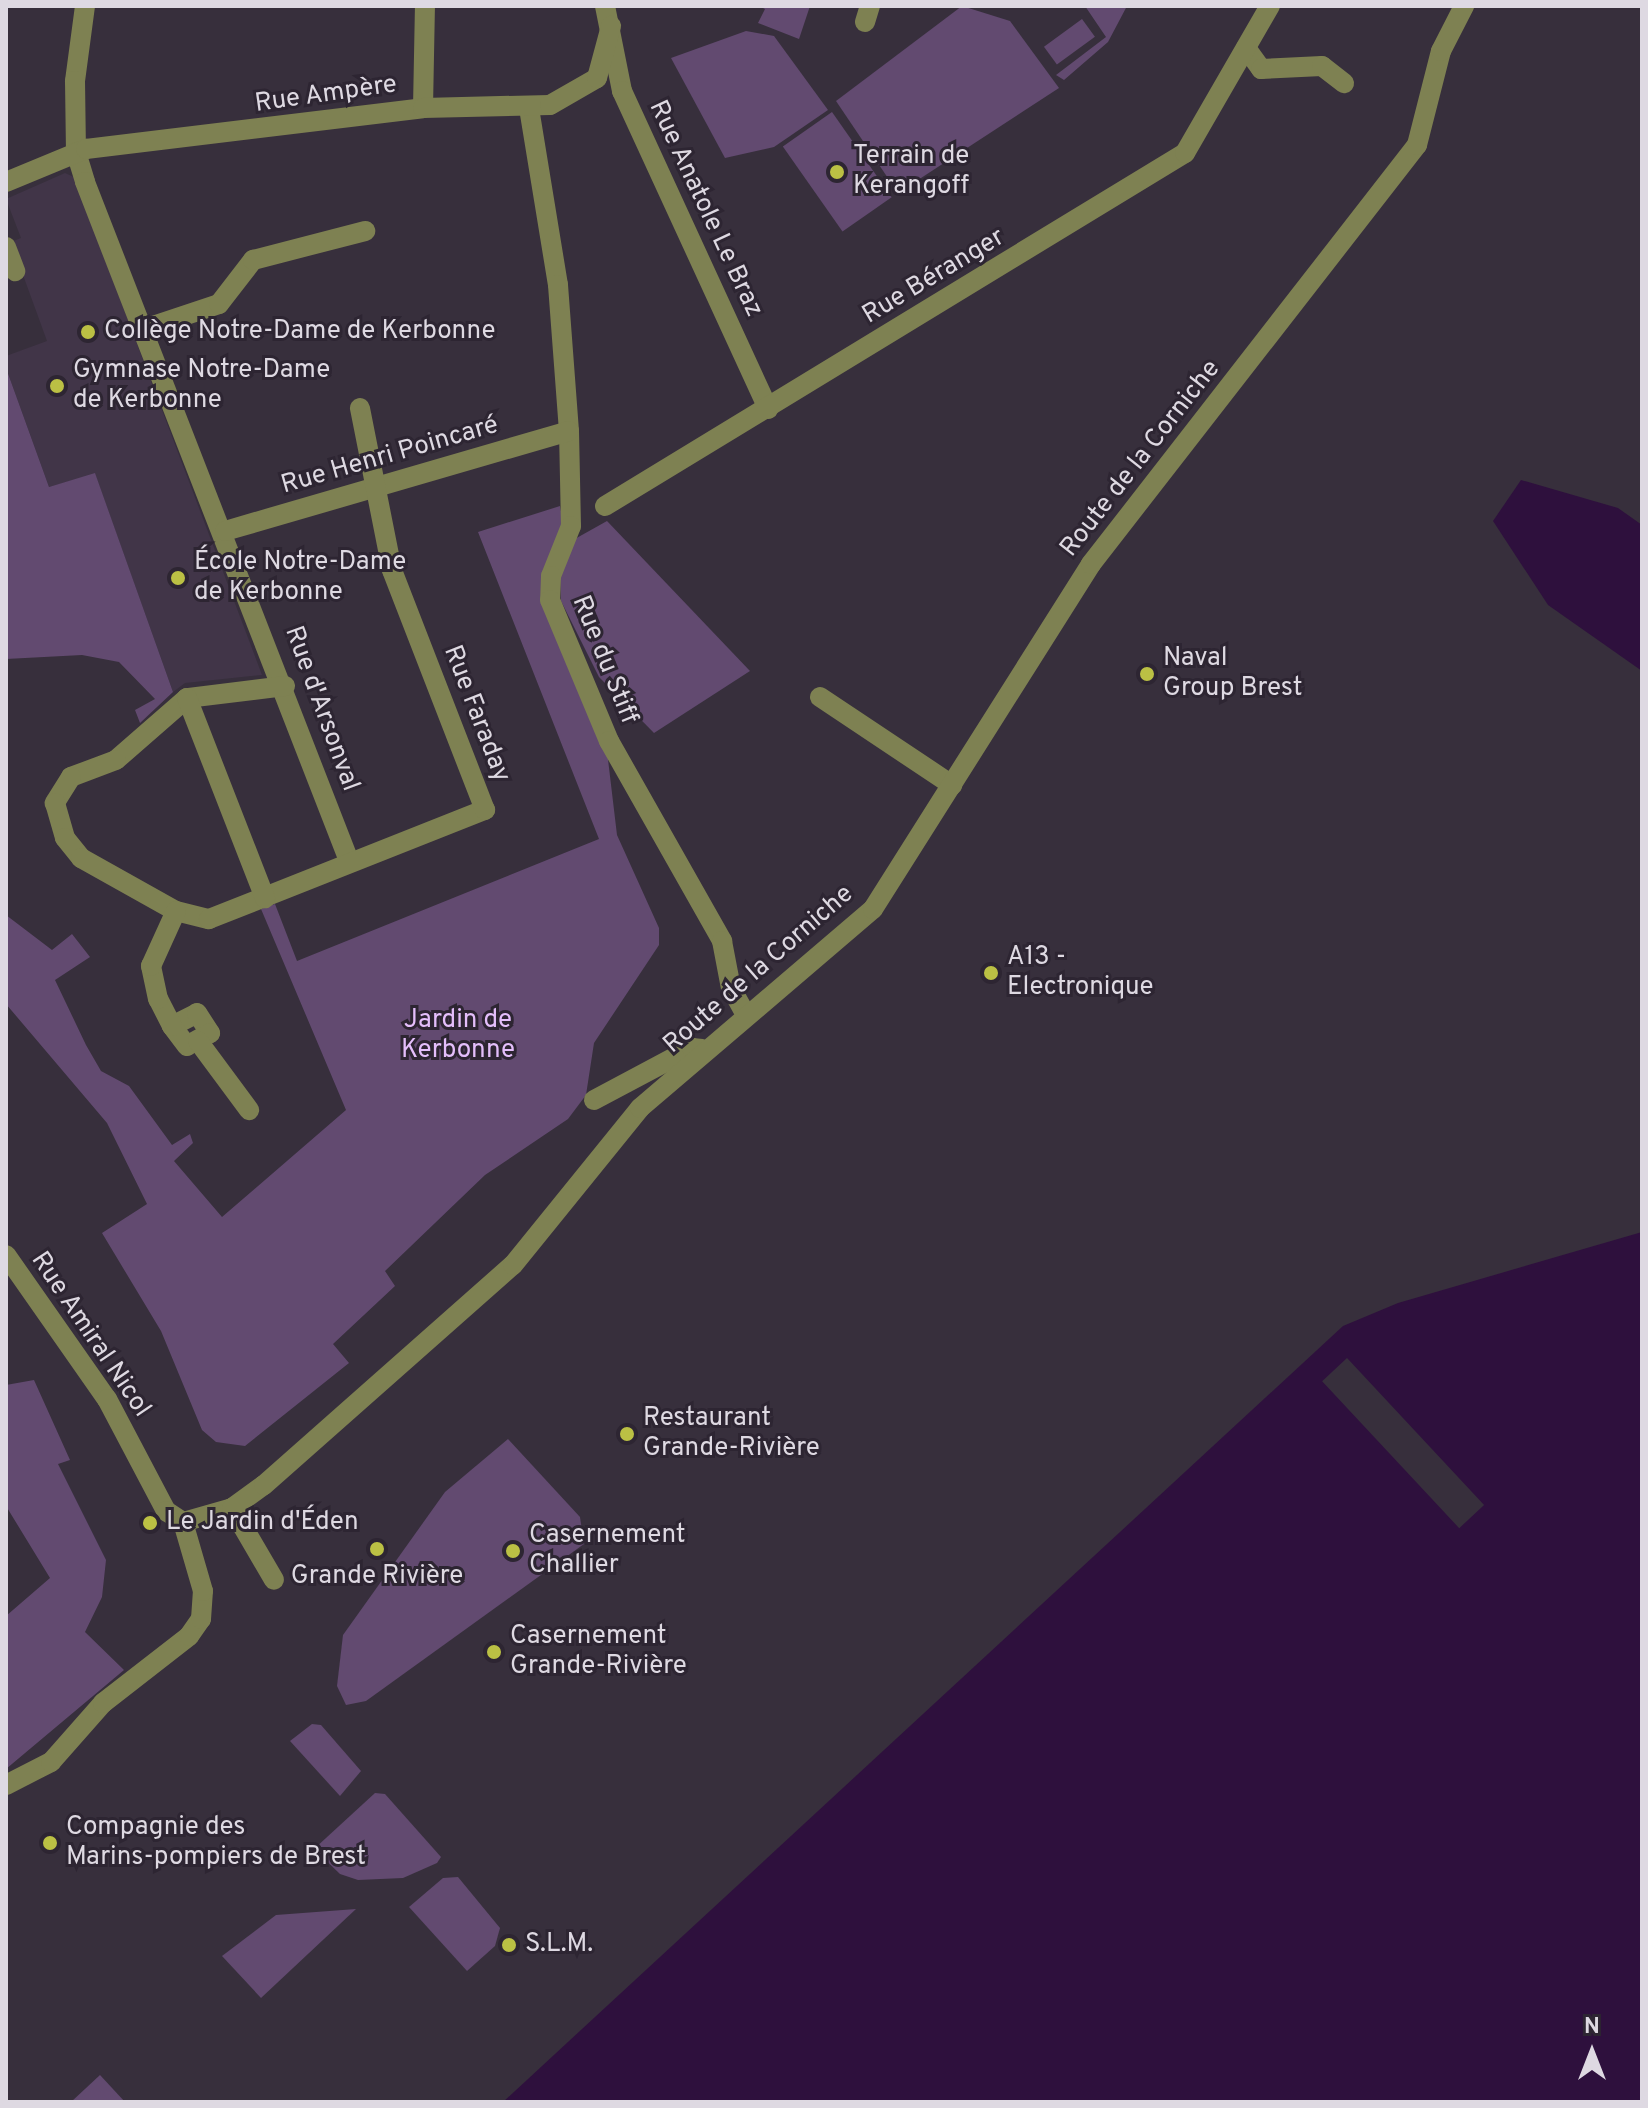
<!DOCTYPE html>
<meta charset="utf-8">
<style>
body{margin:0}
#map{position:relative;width:1648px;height:2108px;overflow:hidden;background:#372f3c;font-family:Overpass,sans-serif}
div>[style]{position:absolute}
.built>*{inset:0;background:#413548}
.green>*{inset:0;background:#624a70;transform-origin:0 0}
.water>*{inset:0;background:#2e103d}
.pier>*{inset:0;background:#372f3c;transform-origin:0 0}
.minor>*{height:20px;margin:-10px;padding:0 10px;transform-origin:10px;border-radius:10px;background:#7e8152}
.dots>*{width:22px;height:22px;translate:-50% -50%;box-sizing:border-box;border:4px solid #2d2532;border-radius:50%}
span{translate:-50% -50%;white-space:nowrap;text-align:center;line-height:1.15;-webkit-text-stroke:6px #2d2532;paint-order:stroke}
.street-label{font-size:26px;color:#ded9e2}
.poi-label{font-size:26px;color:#ded9e2}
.left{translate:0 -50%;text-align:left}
.park-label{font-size:26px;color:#e4befb}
.frame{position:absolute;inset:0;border:8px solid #ded9e2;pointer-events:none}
.north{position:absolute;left:1552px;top:2012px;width:80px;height:80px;-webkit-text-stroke:6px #2d2532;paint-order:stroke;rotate:0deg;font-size:22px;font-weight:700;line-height:32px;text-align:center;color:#ded9e2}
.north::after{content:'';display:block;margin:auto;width:28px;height:36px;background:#ded9e2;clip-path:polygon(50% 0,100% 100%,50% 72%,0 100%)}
</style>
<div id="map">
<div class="built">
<i style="clip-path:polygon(65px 173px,74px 177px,262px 675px,185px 683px,173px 692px,95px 474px,49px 487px,6px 368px,6px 356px,47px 341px,11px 242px,21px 238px,6px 199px)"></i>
</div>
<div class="green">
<i style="clip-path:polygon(759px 6px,810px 6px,799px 39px,758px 23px,765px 9px)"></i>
<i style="clip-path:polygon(962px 6px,1010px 21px,1059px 88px,898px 193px,836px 101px)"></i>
<i style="clip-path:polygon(1085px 6px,1127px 6px,1108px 42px,1064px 80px,1056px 75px,1106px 37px)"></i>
<i style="left:1082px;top:19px;width:22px;height:47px;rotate:54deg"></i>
<i style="clip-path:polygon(746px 31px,774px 36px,828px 110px,774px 147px,725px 158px,671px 58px)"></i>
<i style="left:832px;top:112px;width:104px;height:60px;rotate:55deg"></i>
<i style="clip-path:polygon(6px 368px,49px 487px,95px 473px,173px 692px,140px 723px,135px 710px,155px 699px,119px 662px,82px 655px,6px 659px)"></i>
<i style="clip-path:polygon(560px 506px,563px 522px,547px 572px,607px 751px,617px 835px,659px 928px,659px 945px,594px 1043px,586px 1095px,568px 1119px,485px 1175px,385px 1271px,395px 1286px,333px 1344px,349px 1363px,245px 1446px,216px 1442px,202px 1430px,161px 1331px,102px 1233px,147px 1204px,107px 1123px,6px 1004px,6px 915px,52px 950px,72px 934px,90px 957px,55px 980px,86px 1045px,101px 1071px,129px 1086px,172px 1145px,190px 1134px,193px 1143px,174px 1161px,222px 1217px,346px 1110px,261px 909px,275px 904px,297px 961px,599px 839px,478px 532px)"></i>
<i style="clip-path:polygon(607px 521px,750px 671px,654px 733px,599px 677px,561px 601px,560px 572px,573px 540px)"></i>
<i style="clip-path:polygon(34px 1380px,70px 1460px,58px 1464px,106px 1560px,102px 1597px,85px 1632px,124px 1670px,6px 1769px,6px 1616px,50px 1578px,6px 1506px,6px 1385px)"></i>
<i style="clip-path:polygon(508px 1439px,580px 1517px,584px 1544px,366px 1701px,346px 1705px,337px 1686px,343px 1635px,445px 1492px)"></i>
<i style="clip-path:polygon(312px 1724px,321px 1725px,361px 1771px,340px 1796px,290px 1741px)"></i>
<i style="clip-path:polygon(375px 1793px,385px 1794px,441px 1857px,437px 1863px,403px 1878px,358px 1880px,340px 1874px,314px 1849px)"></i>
<i style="clip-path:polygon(458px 1877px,500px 1928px,495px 1946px,467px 1971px,409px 1907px,443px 1878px)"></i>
<i style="clip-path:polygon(356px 1909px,261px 1998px,222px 1956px,276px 1915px)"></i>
<i style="clip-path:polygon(100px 2075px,125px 2102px,71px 2102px)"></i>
</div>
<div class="water">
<i style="clip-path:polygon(1521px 480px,1618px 508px,1642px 525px,1642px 671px,1548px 605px,1493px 521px)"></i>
<i style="clip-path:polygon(1642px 1232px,1642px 2102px,503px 2102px,1343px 1326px,1398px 1303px)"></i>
</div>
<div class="pier">
<i style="left:1347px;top:1358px;width:201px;height:34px;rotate:47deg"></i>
</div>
<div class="minor">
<i style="left:85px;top:6px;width:76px;rotate:97.6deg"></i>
<i style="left:75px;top:81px;width:71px;rotate:89.2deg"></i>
<i style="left:76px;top:152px;width:31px;rotate:73deg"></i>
<i style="left:85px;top:182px;width:729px;rotate:68.75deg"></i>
<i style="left:605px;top:6px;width:87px;rotate:78.7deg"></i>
<i style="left:622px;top:91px;width:350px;rotate:65.3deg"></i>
<i style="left:865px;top:22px;width:17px;rotate:-73deg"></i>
<i style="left:1246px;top:48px;width:26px;rotate:54deg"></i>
<i style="left:1261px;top:69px;width:61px;rotate:-2.8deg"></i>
<i style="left:1322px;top:66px;width:28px;rotate:38deg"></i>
<i style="left:423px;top:108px;width:102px;rotate:-88.9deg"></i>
<i style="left:529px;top:108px;width:179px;rotate:80.7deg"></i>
<i style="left:558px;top:285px;width:146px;rotate:85.7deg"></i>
<i style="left:569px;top:431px;width:95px;rotate:88.8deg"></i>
<i style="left:571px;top:526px;width:54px;rotate:111.8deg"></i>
<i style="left:551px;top:576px;width:24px;rotate:92deg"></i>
<i style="left:550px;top:600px;width:153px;rotate:67.3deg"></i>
<i style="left:609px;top:741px;width:230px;rotate:60.5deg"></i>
<i style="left:722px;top:941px;width:48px;rotate:79.2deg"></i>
<i style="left:731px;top:988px;width:29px;rotate:61deg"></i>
<i style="left:6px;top:182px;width:87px;rotate:-22.4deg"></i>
<i style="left:86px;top:149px;width:339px;rotate:-6.9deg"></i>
<i style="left:423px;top:108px;width:127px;rotate:-1.4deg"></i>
<i style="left:550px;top:105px;width:54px;rotate:-29.9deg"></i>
<i style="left:597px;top:78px;width:54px;rotate:-74.9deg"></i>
<i style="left:6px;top:247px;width:26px;rotate:69deg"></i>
<i style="left:144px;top:329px;width:79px;rotate:-18.4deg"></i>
<i style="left:219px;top:304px;width:56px;rotate:-52.3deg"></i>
<i style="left:253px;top:260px;width:116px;rotate:-14.5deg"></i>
<i style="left:605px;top:506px;width:679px;rotate:-31.33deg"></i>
<i style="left:1185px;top:153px;width:170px;rotate:-60deg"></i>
<i style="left:225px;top:531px;width:358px;rotate:-16.2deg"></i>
<i style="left:285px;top:686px;width:99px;rotate:173deg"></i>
<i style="left:187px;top:698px;width:94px;rotate:138.9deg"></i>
<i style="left:116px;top:760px;width:48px;rotate:159.3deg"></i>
<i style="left:71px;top:777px;width:31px;rotate:122deg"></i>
<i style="left:55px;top:803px;width:36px;rotate:74deg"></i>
<i style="left:65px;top:838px;width:26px;rotate:51deg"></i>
<i style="left:81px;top:858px;width:109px;rotate:29.2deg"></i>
<i style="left:176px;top:911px;width:34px;rotate:14deg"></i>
<i style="left:209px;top:919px;width:297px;rotate:-21.6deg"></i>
<i style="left:485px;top:810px;width:257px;rotate:-111.2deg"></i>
<i style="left:392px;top:570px;width:165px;rotate:-101.2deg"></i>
<i style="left:820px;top:697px;width:159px;rotate:33.7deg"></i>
<i style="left:187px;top:698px;width:215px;rotate:68.7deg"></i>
<i style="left:172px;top:1026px;width:28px;rotate:-27deg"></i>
<i style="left:197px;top:1013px;width:24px;rotate:57deg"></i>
<i style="left:210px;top:1033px;width:26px;rotate:151deg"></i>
<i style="left:187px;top:1046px;width:25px;rotate:-127deg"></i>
<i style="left:172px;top:1026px;width:30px;rotate:-117deg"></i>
<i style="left:158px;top:999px;width:34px;rotate:-102deg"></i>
<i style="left:151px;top:966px;width:60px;rotate:-65.6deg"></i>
<i style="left:198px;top:1041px;width:86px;rotate:53.5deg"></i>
<i style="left:594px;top:1100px;width:111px;rotate:-28deg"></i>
<i style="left:692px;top:1048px;width:10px;rotate:6deg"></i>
<i style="left:6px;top:1255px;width:176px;rotate:55deg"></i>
<i style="left:107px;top:1399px;width:127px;rotate:62.2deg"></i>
<i style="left:166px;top:1511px;width:20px;rotate:33deg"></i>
<i style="left:232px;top:1508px;width:83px;rotate:59.7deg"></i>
<i style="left:183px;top:1522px;width:51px;rotate:-15.9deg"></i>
<i style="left:232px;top:1508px;width:39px;rotate:-36deg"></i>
<i style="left:264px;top:1485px;width:332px;rotate:-41.5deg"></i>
<i style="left:513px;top:1265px;width:202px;rotate:-51deg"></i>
<i style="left:640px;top:1108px;width:306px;rotate:-40.5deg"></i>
<i style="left:873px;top:909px;width:408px;rotate:-57.7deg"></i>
<i style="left:1091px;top:564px;width:531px;rotate:-52.12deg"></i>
<i style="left:1417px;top:145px;width:97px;rotate:-75.7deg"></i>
<i style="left:1441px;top:51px;width:51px;rotate:-62.9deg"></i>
<i style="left:6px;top:1785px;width:51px;rotate:-27.1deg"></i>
<i style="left:51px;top:1762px;width:79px;rotate:-48.6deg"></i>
<i style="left:103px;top:1703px;width:109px;rotate:-37.9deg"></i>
<i style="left:189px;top:1636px;width:21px;rotate:-55deg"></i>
<i style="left:201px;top:1619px;width:28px;rotate:-86deg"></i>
<i style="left:203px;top:1591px;width:72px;rotate:-106.2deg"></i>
</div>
<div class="dots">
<i style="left:837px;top:172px;background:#bbc044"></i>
<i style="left:88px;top:332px;background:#bbc044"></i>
<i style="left:57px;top:386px;background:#bbc044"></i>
<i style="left:178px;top:578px;background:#bbc044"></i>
<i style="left:1147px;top:674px;background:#bbc044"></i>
<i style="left:991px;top:973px;background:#bbc044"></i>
<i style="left:627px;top:1434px;background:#bbc044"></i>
<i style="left:150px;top:1523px;background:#bbc044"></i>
<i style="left:377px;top:1549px;background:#bbc044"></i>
<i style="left:513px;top:1551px;background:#bbc044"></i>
<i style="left:494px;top:1652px;background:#bbc044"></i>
<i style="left:50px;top:1843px;background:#bbc044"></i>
<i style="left:509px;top:1945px;background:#bbc044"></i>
</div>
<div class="street-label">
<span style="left:326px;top:95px;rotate:-8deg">Rue Ampère</span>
<span style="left:705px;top:209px;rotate:65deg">Rue Anatole Le Braz</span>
<span style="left:934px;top:277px;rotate:-31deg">Rue Béranger</span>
<span style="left:390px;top:456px;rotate:-16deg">Rue Henri Poincaré</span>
<span style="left:1141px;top:459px;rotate:-52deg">Route de la Corniche</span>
<span style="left:604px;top:660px;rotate:68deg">Rue du Stiff</span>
<span style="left:321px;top:709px;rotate:70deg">Rue d'Arsonval</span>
<span style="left:476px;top:714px;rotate:69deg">Rue Faraday</span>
<span style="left:759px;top:970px;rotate:-41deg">Route de la Corniche</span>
<span style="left:90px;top:1335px;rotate:56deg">Rue Amiral Nicol</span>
</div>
<div class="poi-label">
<span class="left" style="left:853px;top:172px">Terrain de<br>Kerangoff</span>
<span class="left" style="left:104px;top:332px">Collège Notre-Dame de Kerbonne</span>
<span class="left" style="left:73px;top:386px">Gymnase Notre-Dame<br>de Kerbonne</span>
<span class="left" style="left:194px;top:578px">École Notre-Dame<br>de Kerbonne</span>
<span class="left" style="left:1163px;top:674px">Naval<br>Group Brest</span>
<span class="left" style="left:1007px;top:973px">A13 -<br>Electronique</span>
<span class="left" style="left:643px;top:1434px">Restaurant<br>Grande-Rivière</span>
<span class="left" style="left:166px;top:1523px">Le Jardin d'Éden</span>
<span class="left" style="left:529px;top:1551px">Casernement<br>Challier</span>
<span style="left:377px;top:1577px">Grande Rivière</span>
<span class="left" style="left:510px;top:1652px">Casernement<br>Grande-Rivière</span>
<span class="left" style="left:66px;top:1843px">Compagnie des<br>Marins-pompiers de Brest</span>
<span class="left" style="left:525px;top:1945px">S.L.M.</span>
</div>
<div class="park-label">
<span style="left:458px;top:1036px">Jardin de<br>Kerbonne</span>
</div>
<div class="frame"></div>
<div class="north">N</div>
</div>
